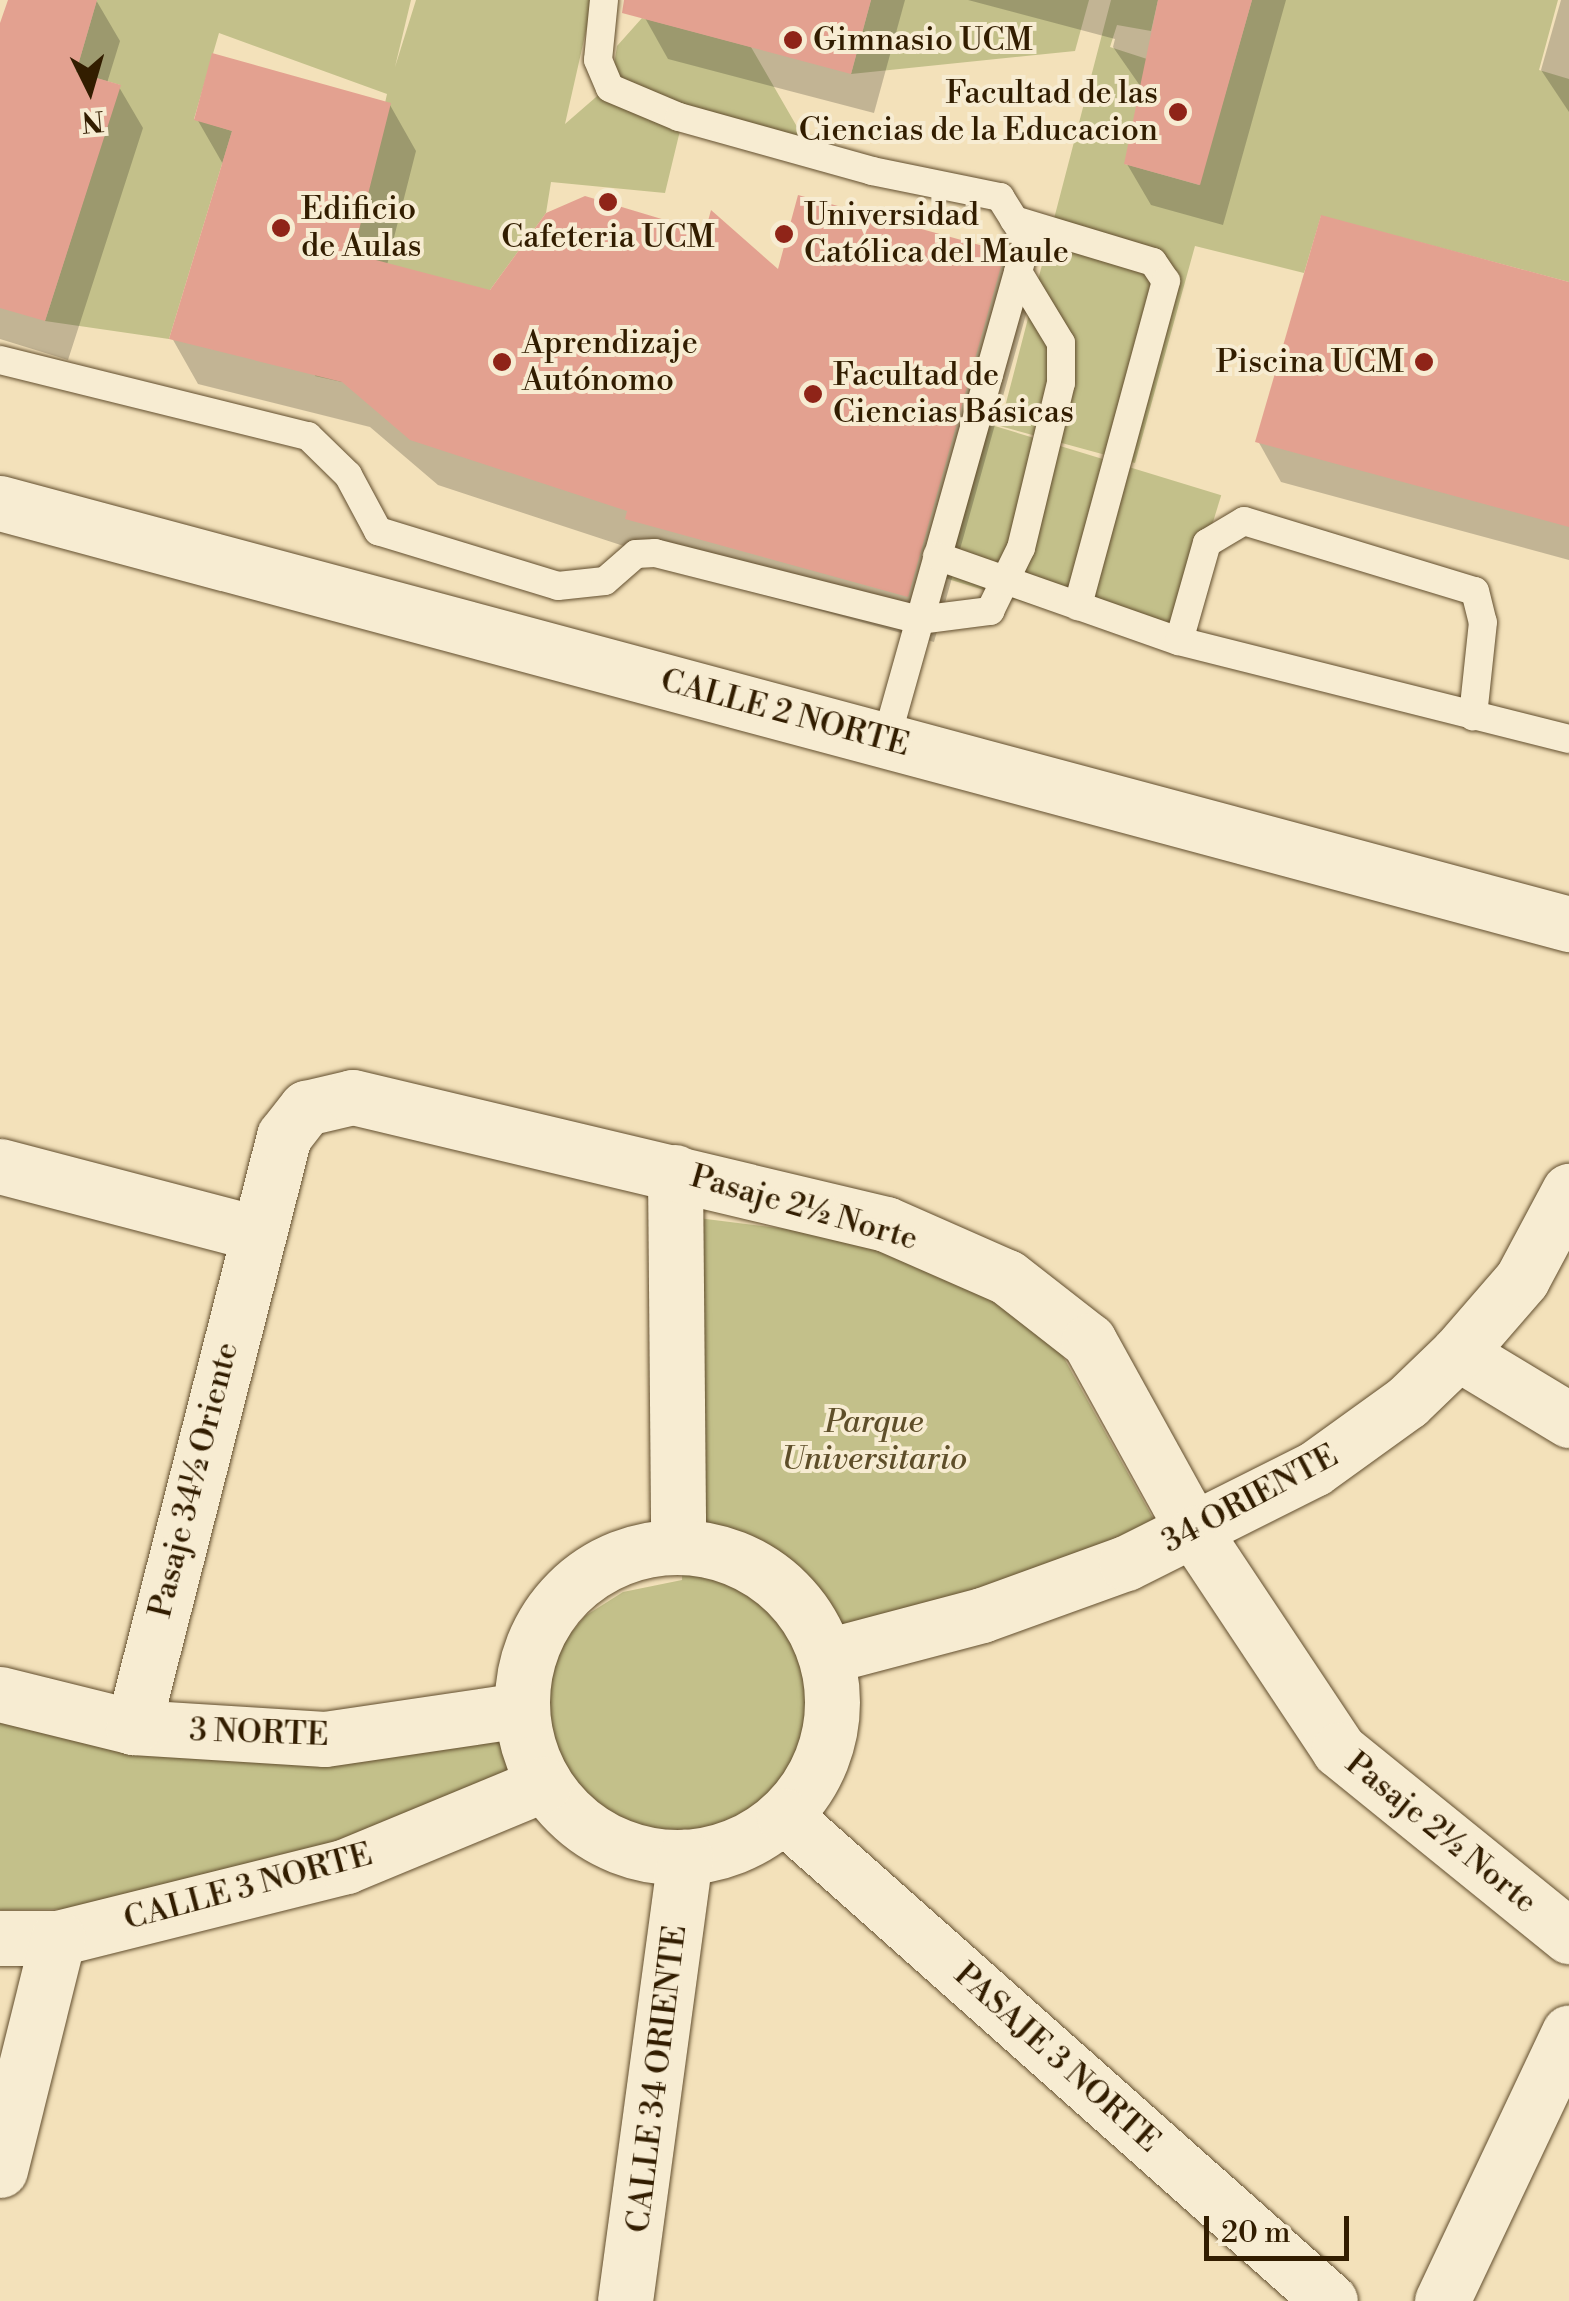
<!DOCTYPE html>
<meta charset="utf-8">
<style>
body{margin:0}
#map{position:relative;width:1569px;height:2301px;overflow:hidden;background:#f3e1ba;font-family:"Libre Bodoni",serif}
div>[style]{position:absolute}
.green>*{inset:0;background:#c3c08a;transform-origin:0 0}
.shadow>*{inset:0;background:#0003}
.building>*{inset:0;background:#e3a190}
.roads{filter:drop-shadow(0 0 2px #624e2e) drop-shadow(0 0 2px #624e2e)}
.service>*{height:28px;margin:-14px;padding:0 14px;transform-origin:14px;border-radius:14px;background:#f7ecd2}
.minor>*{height:55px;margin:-27.5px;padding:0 27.5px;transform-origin:27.5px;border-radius:27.5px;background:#f7ecd2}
.minor>.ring{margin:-27.5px;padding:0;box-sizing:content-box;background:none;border:55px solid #f7ecd2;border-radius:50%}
.secondary>*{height:55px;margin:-27.5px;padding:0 27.5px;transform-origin:27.5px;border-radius:27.5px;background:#f7ecd2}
.dots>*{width:28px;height:28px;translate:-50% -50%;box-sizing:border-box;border:5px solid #f7ecd2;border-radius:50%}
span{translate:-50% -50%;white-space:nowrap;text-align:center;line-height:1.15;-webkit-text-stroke:8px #f7ecd2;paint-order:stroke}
.poi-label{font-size:32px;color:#321d00}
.left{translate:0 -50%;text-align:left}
.right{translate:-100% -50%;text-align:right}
.street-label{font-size:32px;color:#321d00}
.park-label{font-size:32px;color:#5e4e29;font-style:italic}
.north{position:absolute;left:40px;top:40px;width:100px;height:100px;-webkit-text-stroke:8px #f7ecd2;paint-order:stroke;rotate:175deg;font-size:28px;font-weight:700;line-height:40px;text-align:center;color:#321d00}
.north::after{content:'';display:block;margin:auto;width:35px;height:45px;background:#321d00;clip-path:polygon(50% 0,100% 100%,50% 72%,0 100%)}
.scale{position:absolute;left:1204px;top:2216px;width:145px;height:45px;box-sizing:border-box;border:5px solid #321d00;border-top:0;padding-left:12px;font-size:30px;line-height:35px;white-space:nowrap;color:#321d00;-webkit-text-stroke:8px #f7ecd2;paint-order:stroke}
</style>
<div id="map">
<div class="green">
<i style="clip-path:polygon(97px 0,411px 0,395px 67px,416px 0,593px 0,565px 124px,611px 84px,617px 46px,642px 18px,751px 47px,811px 151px,684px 114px,665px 193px,551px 182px,546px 213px,490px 290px,375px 290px,342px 382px,315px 376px,339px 312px,387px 94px,219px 33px,194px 119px,232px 131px,169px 339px,45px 321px,120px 85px,76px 72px)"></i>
<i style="clip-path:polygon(871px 0,1089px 0,1075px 51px,851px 74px)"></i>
<i style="clip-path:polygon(1111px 0,1158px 0,1151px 31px,1117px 25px,1110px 47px,1147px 59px,1125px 164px,1199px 185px,1252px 0,1558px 0,1539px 70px,1569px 79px,1569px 282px,1321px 216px,1304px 273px,1195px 246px,1135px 463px,1000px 426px)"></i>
<i style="left:985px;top:423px;width:247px;height:160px;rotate:17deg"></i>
<i style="clip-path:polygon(690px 1217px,868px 1239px,982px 1288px,1059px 1349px,1159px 1529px,819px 1680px,810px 1737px,790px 1773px,772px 1794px,723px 1824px,679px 1833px,637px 1829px,598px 1813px,568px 1790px,90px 1909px,0 1910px,0 1709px,350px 1762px,533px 1735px,537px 1697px,553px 1655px,585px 1616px,623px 1592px,682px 1580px)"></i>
</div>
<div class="shadow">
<i style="clip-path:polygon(11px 0,96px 0,120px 41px,107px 83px,119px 87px,143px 128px,68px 360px,0 339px,0 31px)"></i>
<i style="clip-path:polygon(649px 0,905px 0,874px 113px,668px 59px,645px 18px)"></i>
<i style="clip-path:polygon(968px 0,1286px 0,1223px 225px,1151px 205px,1127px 164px,1143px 90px,1113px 47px,1115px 39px)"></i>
<i style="clip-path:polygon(1561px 0,1569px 0,1569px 112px,1541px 70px)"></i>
<i style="clip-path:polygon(390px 105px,416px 151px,387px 265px,491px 293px,1004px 254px,1030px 300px,934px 642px,654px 565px,648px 554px,438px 485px,370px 427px,198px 384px,172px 338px,224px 166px,197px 119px)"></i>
<i style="clip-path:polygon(1569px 285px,1569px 560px,1281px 482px,1258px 441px)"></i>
</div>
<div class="building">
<i style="clip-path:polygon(8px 0,97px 0,76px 72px,121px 85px,45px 321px,0 308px,0 23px)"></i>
<i style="clip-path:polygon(624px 0,871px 0,851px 74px,622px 13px)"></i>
<i style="clip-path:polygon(1158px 0,1252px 0,1200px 185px,1124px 164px)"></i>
<i style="clip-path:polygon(212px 53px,391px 103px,353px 254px,490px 290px,546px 213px,585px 196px,705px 232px,711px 210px,778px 269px,798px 195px,1005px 252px,908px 597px,625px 519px,627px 511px,410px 440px,342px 382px,169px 339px,232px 131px,194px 120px)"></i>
<i style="clip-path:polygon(1321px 215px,1569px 282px,1569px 527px,1255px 442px)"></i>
</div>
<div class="roads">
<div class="service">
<i style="left:604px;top:0;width:60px;rotate:95.7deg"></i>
<i style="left:598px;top:60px;width:30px;rotate:67deg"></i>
<i style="left:610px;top:88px;width:75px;rotate:22.8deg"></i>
<i style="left:679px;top:117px;width:200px;rotate:15.6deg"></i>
<i style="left:872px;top:171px;width:131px;rotate:11.5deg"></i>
<i style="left:1000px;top:197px;width:51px;rotate:57.9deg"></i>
<i style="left:1027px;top:240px;width:520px;rotate:105.75deg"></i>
<i style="left:1014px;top:220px;width:145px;rotate:16.8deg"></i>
<i style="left:1153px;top:262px;width:23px;rotate:56deg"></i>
<i style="left:1166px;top:281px;width:337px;rotate:105.2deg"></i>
<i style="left:0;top:360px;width:317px;rotate:13.9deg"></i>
<i style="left:308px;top:436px;width:56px;rotate:44.3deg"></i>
<i style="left:348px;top:475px;width:64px;rotate:61.8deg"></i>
<i style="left:378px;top:531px;width:188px;rotate:17deg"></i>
<i style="left:558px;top:586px;width:47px;rotate:-6.1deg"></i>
<i style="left:605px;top:581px;width:41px;rotate:-41.1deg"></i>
<i style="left:636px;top:554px;width:19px;rotate:-3deg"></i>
<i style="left:655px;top:553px;width:272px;rotate:14.2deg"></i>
<i style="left:919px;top:620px;width:72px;rotate:-7.2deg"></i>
<i style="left:990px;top:611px;width:70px;rotate:-63.8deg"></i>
<i style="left:1021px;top:548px;width:170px;rotate:-76.4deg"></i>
<i style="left:1061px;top:383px;width:40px;rotate:-90deg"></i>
<i style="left:1061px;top:343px;width:83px;rotate:-121.2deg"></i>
<i style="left:937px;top:556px;width:256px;rotate:19.4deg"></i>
<i style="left:1179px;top:641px;width:402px;rotate:14.1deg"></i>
<i style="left:1179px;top:641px;width:102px;rotate:-74.1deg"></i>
<i style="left:1207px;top:543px;width:43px;rotate:-30.7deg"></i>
<i style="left:1244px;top:521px;width:241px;rotate:16.9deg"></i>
<i style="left:1475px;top:591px;width:32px;rotate:76deg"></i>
<i style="left:1483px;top:622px;width:95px;rotate:96.1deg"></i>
</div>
<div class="minor">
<i style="left:0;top:1166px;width:264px;rotate:14.7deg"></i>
<i style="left:675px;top:1172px;width:374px;rotate:89.5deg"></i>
<i style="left:1458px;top:1353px;width:130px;rotate:31.1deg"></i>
<i class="ring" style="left:522px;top:1547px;width:255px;height:255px"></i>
<i style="left:827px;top:1656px;width:160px;rotate:-14.8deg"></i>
<i style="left:982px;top:1615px;width:153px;rotate:-19.9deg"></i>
<i style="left:1126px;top:1563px;width:210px;rotate:-26.6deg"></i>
<i style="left:1314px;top:1469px;width:115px;rotate:-35.8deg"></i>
<i style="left:1407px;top:1402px;width:71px;rotate:-43.9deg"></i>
<i style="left:1458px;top:1353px;width:98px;rotate:-49.1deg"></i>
<i style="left:1522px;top:1279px;width:100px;rotate:-61.9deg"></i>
<i style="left:0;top:1694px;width:137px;rotate:13.9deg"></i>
<i style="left:133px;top:1727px;width:192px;rotate:3.6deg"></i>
<i style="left:325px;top:1739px;width:198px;rotate:-8.4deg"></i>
<i style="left:133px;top:1727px;width:610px;rotate:-75.67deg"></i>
<i style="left:284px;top:1136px;width:36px;rotate:-52deg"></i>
<i style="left:306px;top:1108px;width:48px;rotate:-13.2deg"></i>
<i style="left:353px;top:1097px;width:548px;rotate:13.4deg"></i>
<i style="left:886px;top:1224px;width:132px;rotate:23.7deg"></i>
<i style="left:1007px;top:1277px;width:104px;rotate:38deg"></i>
<i style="left:1089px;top:1341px;width:219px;rotate:61.1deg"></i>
<i style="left:1195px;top:1533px;width:260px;rotate:56.4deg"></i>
<i style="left:1339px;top:1750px;width:296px;rotate:39deg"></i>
<i style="left:784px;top:1816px;width:730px;rotate:41.61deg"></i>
<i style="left:0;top:1938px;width:58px"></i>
<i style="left:58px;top:1938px;width:297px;rotate:-14deg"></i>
<i style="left:346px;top:1866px;width:214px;rotate:-22.5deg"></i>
<i style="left:0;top:2170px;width:239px;rotate:-76deg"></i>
<i style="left:625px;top:2301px;width:448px;rotate:-82.3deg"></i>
<i style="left:1442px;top:2301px;width:297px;rotate:-64.7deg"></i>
</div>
<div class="secondary">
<i style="left:0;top:503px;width:1625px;rotate:15.02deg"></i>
</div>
</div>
<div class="dots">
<i style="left:793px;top:40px;background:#8f2418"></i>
<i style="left:1178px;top:112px;background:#8f2418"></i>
<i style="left:608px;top:202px;background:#8f2418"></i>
<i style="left:281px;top:228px;background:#8f2418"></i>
<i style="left:784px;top:234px;background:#8f2418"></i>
<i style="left:502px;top:362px;background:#8f2418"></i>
<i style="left:1424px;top:362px;background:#8f2418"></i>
<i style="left:813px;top:394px;background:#8f2418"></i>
</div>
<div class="poi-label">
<span class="left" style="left:813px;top:40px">Gimnasio UCM</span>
<span class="right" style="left:1158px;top:112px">Facultad de las<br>Ciencias de la Educacion</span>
<span class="left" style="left:301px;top:228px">Edificio<br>de Aulas</span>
<span class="left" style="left:804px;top:234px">Universidad<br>Católica del Maule</span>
<span style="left:608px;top:237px">Cafeteria UCM</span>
<span class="left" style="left:522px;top:362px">Aprendizaje<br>Autónomo</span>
<span class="right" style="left:1404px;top:362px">Piscina UCM</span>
<span class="left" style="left:833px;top:394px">Facultad de<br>Ciencias Básicas</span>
</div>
<div class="street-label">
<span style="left:785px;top:713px;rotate:15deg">CALLE 2 NORTE</span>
<span style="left:804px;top:1208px;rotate:16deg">Pasaje 2½ Norte</span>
<span style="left:194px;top:1480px;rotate:-76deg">Pasaje 34½ Oriente</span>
<span style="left:1250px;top:1499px;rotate:-28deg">34 ORIENTE</span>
<span style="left:259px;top:1733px;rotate:2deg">3 NORTE</span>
<span style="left:1441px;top:1833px;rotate:39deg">Pasaje 2½ Norte</span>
<span style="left:248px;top:1887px;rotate:-15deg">CALLE 3 NORTE</span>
<span style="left:1057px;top:2058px;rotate:42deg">PASAJE 3 NORTE</span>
<span style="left:657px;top:2079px;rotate:-83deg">CALLE 34 ORIENTE</span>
</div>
<div class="park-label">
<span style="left:874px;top:1441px">Parque<br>Universitario</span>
</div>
<div class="north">N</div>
<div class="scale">20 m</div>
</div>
